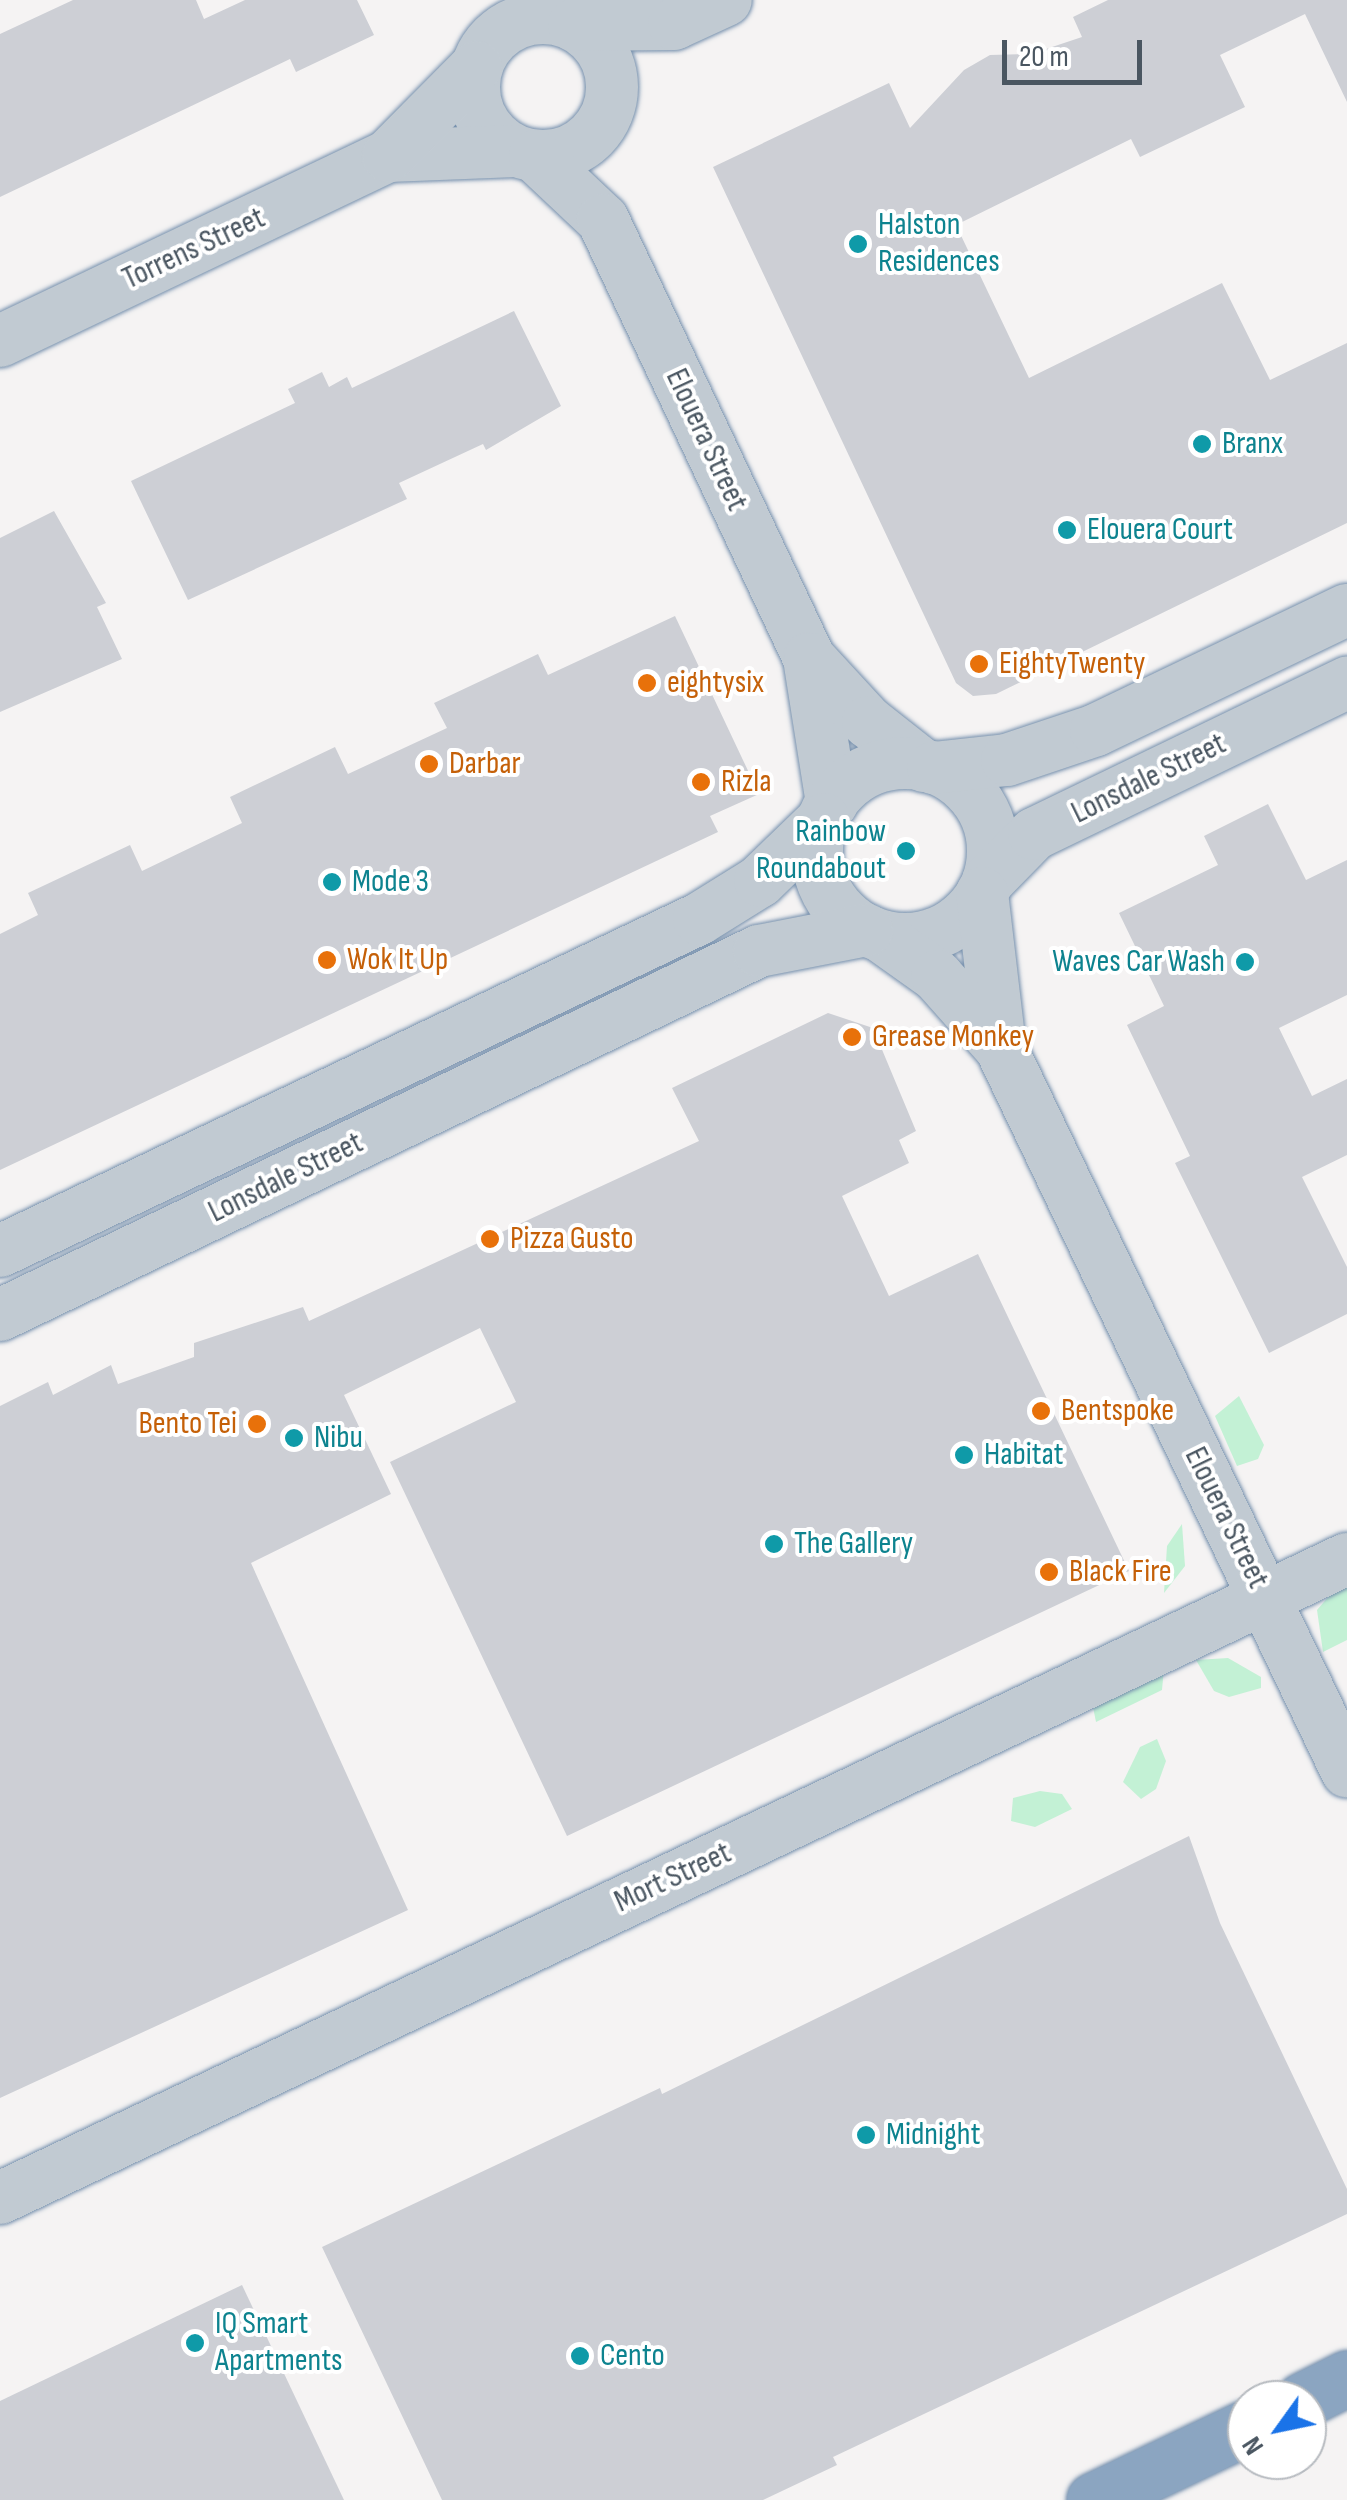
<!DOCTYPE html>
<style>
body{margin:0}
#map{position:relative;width:1347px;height:2500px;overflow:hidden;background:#f5f3f3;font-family:"Sofia Sans Condensed",sans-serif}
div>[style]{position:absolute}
.green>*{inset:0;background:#c3f1d5}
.building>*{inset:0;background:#cdcfd5}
.roads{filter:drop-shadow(0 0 2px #7690ad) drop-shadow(0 0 2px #7690ad)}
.street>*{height:52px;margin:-26px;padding:0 26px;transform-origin:26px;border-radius:26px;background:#c1cad2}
.street>.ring{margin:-26px;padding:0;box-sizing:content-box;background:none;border:52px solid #c1cad2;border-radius:50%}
.highway>*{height:55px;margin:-27.5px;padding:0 27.5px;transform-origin:27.5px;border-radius:27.5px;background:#8ba5c1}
.dots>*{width:28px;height:28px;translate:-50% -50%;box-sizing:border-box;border:5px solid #fff;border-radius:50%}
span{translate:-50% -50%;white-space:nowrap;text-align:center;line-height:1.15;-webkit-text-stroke:8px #fff;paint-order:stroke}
.culture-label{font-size:32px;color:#0d838f}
.left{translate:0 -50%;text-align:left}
.right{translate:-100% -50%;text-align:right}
.street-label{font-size:32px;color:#4a5661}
.food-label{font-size:32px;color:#c56008}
.north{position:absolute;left:1227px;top:2380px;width:100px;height:100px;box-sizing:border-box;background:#fff;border:2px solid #b7bbc0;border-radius:50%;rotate:237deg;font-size:28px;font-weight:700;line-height:40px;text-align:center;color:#4a5661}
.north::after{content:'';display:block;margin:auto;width:35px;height:45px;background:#1a73e8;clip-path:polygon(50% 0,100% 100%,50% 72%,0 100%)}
.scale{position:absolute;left:1002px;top:40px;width:140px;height:45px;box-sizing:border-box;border:5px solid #4a5661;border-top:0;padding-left:12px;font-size:30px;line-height:35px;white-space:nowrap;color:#4a5661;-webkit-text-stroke:8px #fff;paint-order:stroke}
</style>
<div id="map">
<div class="green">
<i style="clip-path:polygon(1239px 1396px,1264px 1445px,1258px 1459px,1237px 1466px,1215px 1416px)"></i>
<i style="clip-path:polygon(1182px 1524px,1185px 1566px,1164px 1593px,1167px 1546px)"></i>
<i style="clip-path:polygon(1347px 1575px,1347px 1640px,1323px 1652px,1317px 1610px)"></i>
<i style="clip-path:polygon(1228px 1658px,1261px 1677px,1261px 1688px,1229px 1697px,1214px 1691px,1196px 1660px)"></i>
<i style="clip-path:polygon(1164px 1668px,1162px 1690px,1096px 1722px,1093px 1707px)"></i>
<i style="clip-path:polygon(1157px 1739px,1166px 1761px,1156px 1789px,1141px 1799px,1123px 1782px,1140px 1747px)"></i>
<i style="clip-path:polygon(1040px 1791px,1062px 1794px,1072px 1809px,1035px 1827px,1011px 1821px,1013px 1798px)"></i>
</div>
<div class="building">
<i style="clip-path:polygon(73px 0,196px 0,204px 19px,245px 0,357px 0,374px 35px,296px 72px,290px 59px,0 197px,0 34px)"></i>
<i style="clip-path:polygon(1108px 0,1347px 0,1347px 102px,1305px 14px,1220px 55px,1245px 107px,1140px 157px,1131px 139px,956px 225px,1029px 378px,1222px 283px,1270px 380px,1347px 343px,1347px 523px,996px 694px,973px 696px,956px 683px,713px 167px,889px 83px,910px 128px,964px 70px,990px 55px,1031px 54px,1082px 37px,1073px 17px)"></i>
<i style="clip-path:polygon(514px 311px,561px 406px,486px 450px,483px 444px,399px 483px,407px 499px,188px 600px,131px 481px,295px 403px,288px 389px,322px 372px,329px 387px,347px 377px,352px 388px)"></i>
<i style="clip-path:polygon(54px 511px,106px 603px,97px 607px,122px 659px,0 712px,0 538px)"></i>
<i style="clip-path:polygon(675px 616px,759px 794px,710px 816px,718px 832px,0 1170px,0 934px,38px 915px,28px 893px,130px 845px,142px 871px,242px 823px,230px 797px,335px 747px,348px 774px,447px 728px,434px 703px,538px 654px,548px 675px)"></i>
<i style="clip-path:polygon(1268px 804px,1306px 880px,1347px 860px,1347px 995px,1279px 1028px,1312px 1096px,1347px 1079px,1347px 1155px,1302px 1177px,1347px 1267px,1347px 1314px,1269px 1353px,1175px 1163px,1190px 1156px,1127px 1025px,1164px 1006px,1119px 913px,1218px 865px,1204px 836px)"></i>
<i style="clip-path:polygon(828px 1013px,873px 1028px,916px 1131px,899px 1140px,909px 1163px,842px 1196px,889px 1296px,978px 1254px,1129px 1571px,567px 1836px,390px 1462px,516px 1402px,480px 1328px,344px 1395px,391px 1494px,251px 1563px,408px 1910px,0 2098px,0 1406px,48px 1382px,53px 1395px,111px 1365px,118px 1384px,194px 1357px,194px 1343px,303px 1307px,309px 1321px,699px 1141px,672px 1088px)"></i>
<i style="clip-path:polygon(1189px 1836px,1220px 1923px,1347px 2189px,1347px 2214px,833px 2457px,837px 2465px,763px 2500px,442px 2500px,322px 2247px,660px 2088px,662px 2094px)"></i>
<i style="clip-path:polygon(242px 2285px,344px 2500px,0 2500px,0 2401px)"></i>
</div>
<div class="roads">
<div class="street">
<i class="ring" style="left:474px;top:18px;width:86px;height:86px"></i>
<i style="left:574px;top:25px;width:100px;rotate:-0.6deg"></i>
<i style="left:674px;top:24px;width:57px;rotate:-24.8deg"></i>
<i style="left:388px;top:156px;width:128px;rotate:-2.2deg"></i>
<i style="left:535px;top:156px;width:93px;rotate:43.3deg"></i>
<i style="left:603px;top:220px;width:484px;rotate:64.8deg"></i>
<i style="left:809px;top:658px;width:147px;rotate:81deg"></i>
<i style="left:0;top:341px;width:430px;rotate:-25.5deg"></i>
<i style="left:388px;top:156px;width:125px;rotate:-45.3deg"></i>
<i style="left:810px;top:659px;width:86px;rotate:47.4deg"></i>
<i style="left:868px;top:722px;width:71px;rotate:38.2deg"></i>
<i class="ring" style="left:817px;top:763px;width:124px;height:124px"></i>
<i style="left:933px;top:768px;width:74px;rotate:-6.2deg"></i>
<i style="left:1007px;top:760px;width:94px;rotate:-18.6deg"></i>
<i style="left:1096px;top:730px;width:278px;rotate:-25.6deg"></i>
<i style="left:988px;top:881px;width:66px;rotate:-45.6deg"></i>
<i style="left:1034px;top:834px;width:348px;rotate:-25.8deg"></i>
<i style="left:982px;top:893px;width:155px;rotate:83.3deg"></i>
<i style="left:881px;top:936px;width:69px;rotate:35.5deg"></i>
<i style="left:937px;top:976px;width:96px;rotate:48.4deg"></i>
<i style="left:1001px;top:1048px;width:802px;rotate:64.43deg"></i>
<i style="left:0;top:1251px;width:774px;rotate:-25.41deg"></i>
<i style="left:699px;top:919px;width:72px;rotate:-31.9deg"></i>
<i style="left:760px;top:881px;width:89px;rotate:-44.1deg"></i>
<i style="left:0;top:1315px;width:842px;rotate:-25.62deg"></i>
<i style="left:759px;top:951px;width:110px;rotate:-11deg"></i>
<i style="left:0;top:2198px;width:1491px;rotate:-25.38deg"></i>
</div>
<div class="highway">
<i style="left:1303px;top:2400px;width:49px;rotate:-26.6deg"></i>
<i style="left:1094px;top:2500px;width:170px;rotate:-25.5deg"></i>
</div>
</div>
<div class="dots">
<i style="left:858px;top:244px;background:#0f9aa8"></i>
<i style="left:1202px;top:444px;background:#0f9aa8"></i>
<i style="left:1067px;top:530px;background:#0f9aa8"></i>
<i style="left:979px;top:664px;background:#e8710a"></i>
<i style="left:647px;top:683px;background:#e8710a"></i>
<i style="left:429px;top:764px;background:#e8710a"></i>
<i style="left:701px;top:782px;background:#e8710a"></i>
<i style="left:906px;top:851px;background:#0f9aa8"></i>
<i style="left:332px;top:882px;background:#0f9aa8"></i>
<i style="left:327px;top:960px;background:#e8710a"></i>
<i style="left:1245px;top:962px;background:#0f9aa8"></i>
<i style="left:852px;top:1037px;background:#e8710a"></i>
<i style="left:490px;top:1239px;background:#e8710a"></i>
<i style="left:1041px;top:1411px;background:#e8710a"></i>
<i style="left:257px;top:1424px;background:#e8710a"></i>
<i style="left:294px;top:1438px;background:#0f9aa8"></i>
<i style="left:964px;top:1455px;background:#0f9aa8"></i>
<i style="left:774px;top:1544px;background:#0f9aa8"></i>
<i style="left:1049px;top:1572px;background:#e8710a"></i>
<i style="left:866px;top:2135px;background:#0f9aa8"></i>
<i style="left:195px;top:2343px;background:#0f9aa8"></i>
<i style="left:580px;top:2356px;background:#0f9aa8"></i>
</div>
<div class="culture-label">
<span class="left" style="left:878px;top:244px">Halston<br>Residences</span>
<span class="left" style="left:1222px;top:444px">Branx</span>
<span class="left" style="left:1087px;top:530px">Elouera Court</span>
<span class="right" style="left:886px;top:851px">Rainbow<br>Roundabout</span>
<span class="left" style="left:352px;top:882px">Mode 3</span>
<span class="right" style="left:1225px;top:962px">Waves Car Wash</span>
<span class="left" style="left:314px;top:1438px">Nibu</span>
<span class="left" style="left:984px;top:1455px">Habitat</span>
<span class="left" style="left:794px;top:1544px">The Gallery</span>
<span class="left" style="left:886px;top:2135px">Midnight</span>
<span class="left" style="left:215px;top:2343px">IQ Smart<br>Apartments</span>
<span class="left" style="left:600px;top:2356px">Cento</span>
</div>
<div class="street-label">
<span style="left:194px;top:249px;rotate:-25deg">Torrens Street</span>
<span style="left:706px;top:440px;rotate:65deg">Elouera Street</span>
<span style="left:1149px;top:779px;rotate:-26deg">Lonsdale Street</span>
<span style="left:286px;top:1178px;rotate:-26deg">Lonsdale Street</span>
<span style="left:1226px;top:1518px;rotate:64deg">Elouera Street</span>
<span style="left:673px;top:1878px;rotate:-25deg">Mort Street</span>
</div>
<div class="food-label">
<span class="left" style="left:999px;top:664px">EightyTwenty</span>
<span class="left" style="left:667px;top:683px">eightysix</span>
<span class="left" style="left:449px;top:764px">Darbar</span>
<span class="left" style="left:721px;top:782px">Rizla</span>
<span class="left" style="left:347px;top:960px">Wok It Up</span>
<span class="left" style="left:872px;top:1037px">Grease Monkey</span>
<span class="left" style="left:510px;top:1239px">Pizza Gusto</span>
<span class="left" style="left:1061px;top:1411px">Bentspoke</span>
<span class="right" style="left:237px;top:1424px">Bento Tei</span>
<span class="left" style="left:1069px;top:1572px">Black Fire</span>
</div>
<div class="north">N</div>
<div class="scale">20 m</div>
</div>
